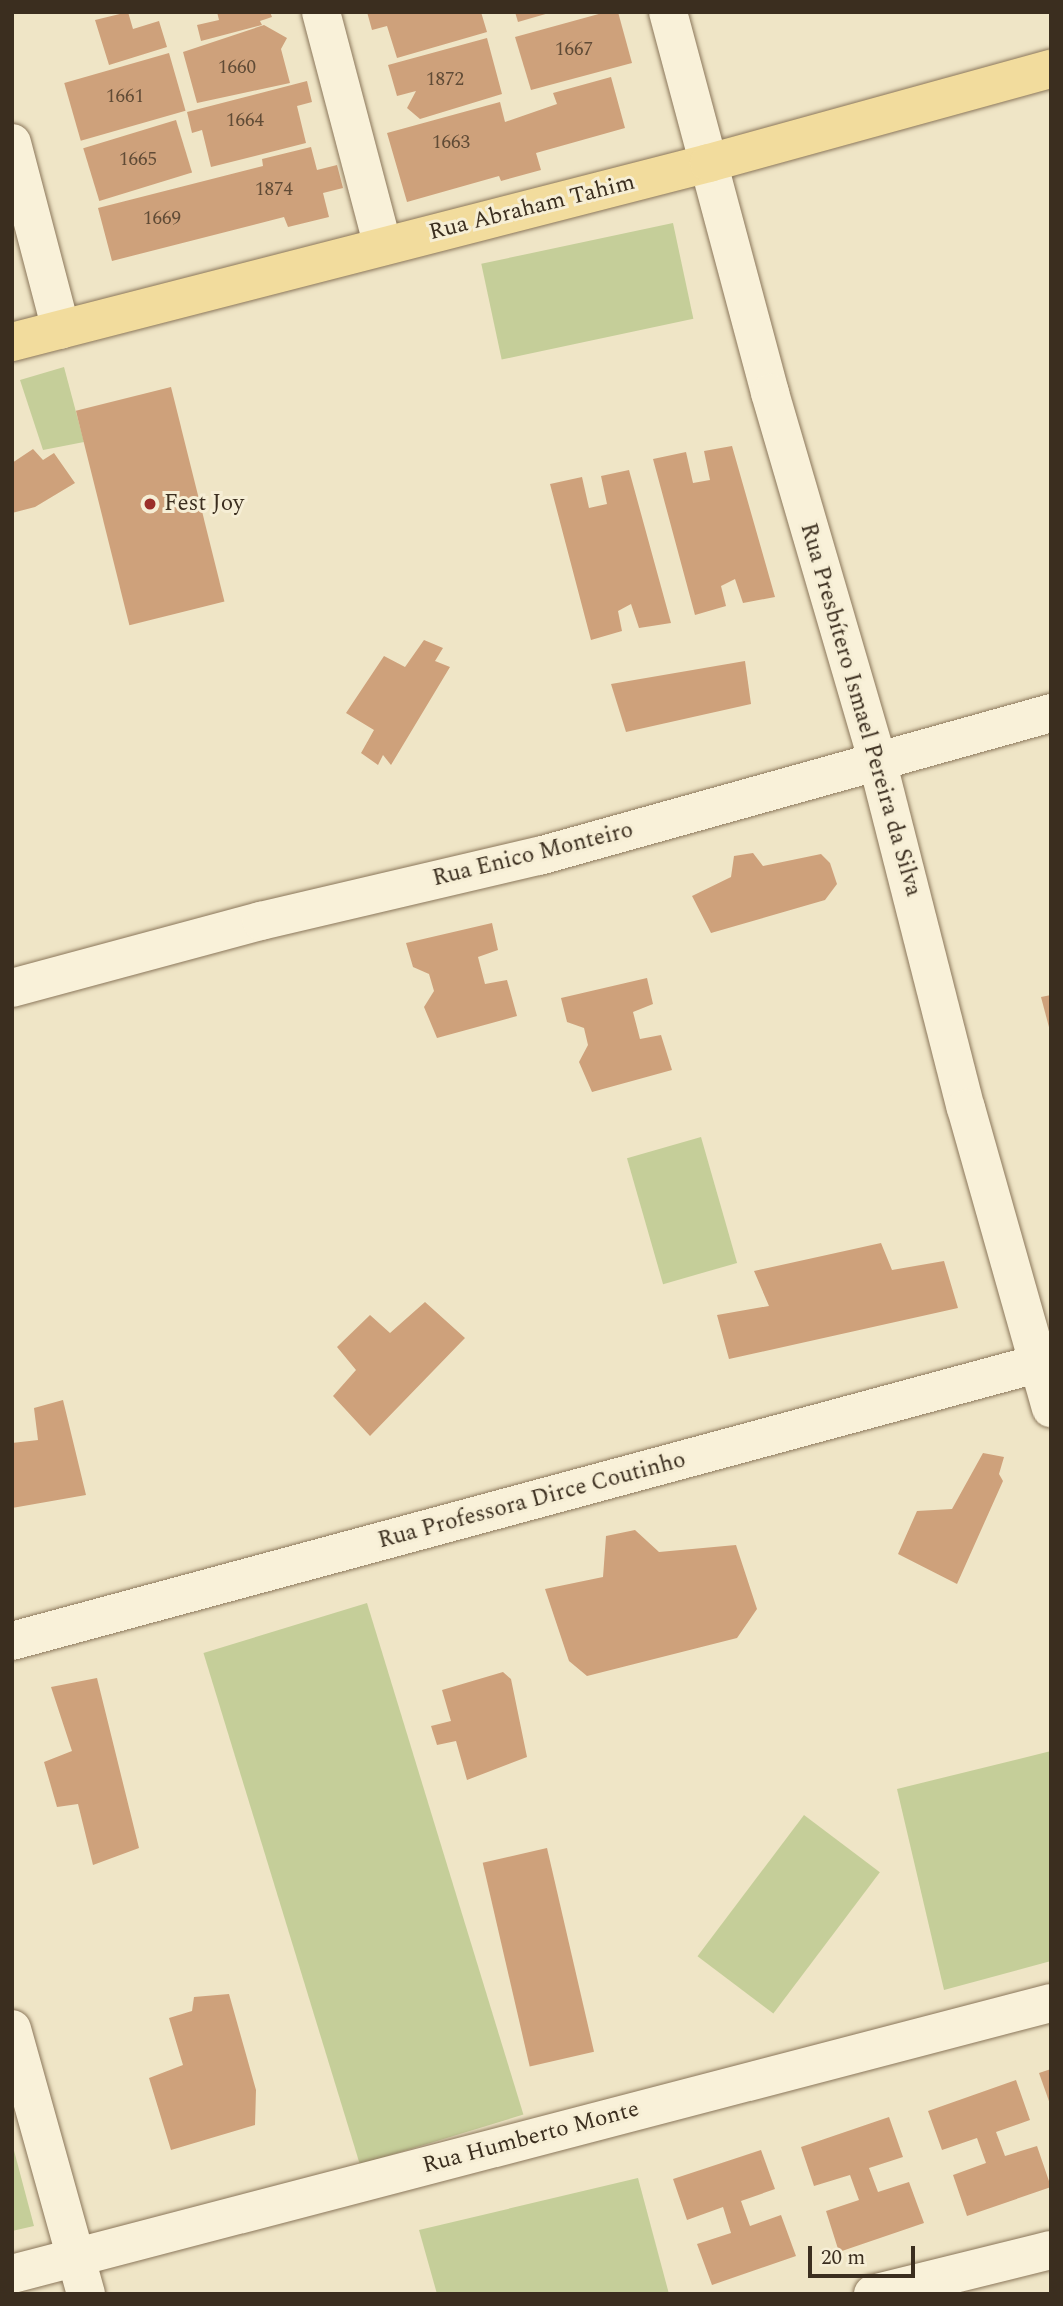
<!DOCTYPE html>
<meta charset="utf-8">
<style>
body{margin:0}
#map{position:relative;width:1063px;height:2306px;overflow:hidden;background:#efe5c6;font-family:Spectral,serif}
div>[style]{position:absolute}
.green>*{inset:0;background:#c5ce99;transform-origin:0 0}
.building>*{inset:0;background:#cea17b;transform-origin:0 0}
.roads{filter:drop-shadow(0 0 2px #8b775b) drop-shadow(0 0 2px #8b775b)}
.minor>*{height:38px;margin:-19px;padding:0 19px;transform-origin:19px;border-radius:19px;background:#f9f1d9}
.major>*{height:38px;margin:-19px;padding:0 19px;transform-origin:19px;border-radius:19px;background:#f2dc9d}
.dots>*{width:19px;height:19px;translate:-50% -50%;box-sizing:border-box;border:4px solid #f6eed5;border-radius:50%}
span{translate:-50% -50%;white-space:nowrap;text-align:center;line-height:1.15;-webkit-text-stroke:6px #f6eed5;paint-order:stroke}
.number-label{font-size:19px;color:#604b36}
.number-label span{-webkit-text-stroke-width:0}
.street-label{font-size:23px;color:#3b2e1f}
.poi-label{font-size:23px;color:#3b2e1f}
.left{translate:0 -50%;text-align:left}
.frame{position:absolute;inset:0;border:14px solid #3b2e1f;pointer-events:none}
.scale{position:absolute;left:808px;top:2246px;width:107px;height:32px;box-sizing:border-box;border:4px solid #3b2e1f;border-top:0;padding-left:9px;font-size:21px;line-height:24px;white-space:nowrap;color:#3b2e1f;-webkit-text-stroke:5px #f6eed5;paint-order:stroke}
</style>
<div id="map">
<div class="green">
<i style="left:673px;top:223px;width:98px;height:196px;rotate:78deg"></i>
<i style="clip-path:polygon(64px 367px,84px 442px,43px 450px,20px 380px)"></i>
<i style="left:701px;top:1137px;width:131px;height:77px;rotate:74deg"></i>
<i style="left:367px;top:1603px;width:535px;height:171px;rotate:73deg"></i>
<i style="clip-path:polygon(1051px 1751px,1051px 1961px,944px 1990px,897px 1789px)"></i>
<i style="left:804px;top:1815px;width:95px;height:177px;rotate:37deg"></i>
<i style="clip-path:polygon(12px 2143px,34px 2226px,12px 2231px)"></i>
<i style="clip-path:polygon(638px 2178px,669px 2294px,437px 2294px,419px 2230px)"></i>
</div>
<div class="building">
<i style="clip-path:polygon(128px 12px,133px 29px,159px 21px,167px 47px,109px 65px,95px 20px)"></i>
<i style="clip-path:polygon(217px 12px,270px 12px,272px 17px,260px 21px,262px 25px,201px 41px,197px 25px,219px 20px)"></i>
<i style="clip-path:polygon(367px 12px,481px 12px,487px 32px,397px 58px,387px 26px,372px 30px)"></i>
<i style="clip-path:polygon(515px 12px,549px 12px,549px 13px,518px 22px)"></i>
<i style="clip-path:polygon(606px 12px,618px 12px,632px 63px,531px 90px,515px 37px)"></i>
<i style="clip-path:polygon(264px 25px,287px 38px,281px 49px,290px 83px,197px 103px,183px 52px)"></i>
<i style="clip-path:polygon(487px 38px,502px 94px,420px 119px,407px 108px,416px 91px,397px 96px,388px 65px)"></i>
<i style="left:169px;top:53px;width:60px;height:109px;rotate:74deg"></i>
<i style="clip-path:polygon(611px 77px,625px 128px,536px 153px,541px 170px,501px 181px,499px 176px,407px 202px,387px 133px,500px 102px,505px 122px,557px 104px,553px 93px)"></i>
<i style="clip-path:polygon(307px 81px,312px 102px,297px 106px,306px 143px,211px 167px,202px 130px,192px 133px,187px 112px)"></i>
<i style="left:176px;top:120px;width:55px;height:97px;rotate:73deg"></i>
<i style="clip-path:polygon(311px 147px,317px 170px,337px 165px,343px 188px,323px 193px,329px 217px,288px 227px,284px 217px,112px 261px,98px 208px,263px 166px,262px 159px)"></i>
<i style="left:171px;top:387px;width:221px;height:98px;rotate:76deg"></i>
<i style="clip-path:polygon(732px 446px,775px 597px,743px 603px,735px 579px,721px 586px,726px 606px,695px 615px,653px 459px,686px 452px,693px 483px,710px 480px,704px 451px)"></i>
<i style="clip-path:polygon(33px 449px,43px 460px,54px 453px,75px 483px,35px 507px,12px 513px,12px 463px)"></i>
<i style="clip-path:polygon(629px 470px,671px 623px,639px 628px,631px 604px,618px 611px,622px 631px,591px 640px,550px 484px,582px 477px,589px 508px,607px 504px,601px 476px)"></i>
<i style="clip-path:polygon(424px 640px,443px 648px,435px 661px,450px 667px,391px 765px,383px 755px,378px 765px,361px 753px,374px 730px,346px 713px,384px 656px,405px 667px)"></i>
<i style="clip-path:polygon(745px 661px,751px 704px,626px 732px,611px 684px)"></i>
<i style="clip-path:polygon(753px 853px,763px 866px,821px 854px,830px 863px,837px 884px,825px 900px,711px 933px,692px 896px,731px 877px,734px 856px)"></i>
<i style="clip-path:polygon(492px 923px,498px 950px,478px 957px,485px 984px,507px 980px,517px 1016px,437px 1038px,424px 1007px,434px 991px,429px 974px,413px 967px,406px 943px)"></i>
<i style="clip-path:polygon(647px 978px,653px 1004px,633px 1012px,640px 1039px,661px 1035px,672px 1070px,592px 1092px,579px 1062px,588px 1045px,584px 1028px,567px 1022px,561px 998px)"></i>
<i style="clip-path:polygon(1051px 995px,1051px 1031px,1050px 1031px,1041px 997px)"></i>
<i style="clip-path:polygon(881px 1243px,892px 1270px,944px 1261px,958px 1308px,729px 1359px,717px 1315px,769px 1306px,754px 1271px)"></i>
<i style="clip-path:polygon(425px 1302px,465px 1338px,370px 1436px,333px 1396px,356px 1370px,337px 1347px,370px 1315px,390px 1333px)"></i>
<i style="clip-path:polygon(63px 1400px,86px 1495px,12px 1508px,12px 1443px,38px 1440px,34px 1408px)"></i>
<i style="clip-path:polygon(983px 1453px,1004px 1457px,999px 1474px,1003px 1481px,957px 1584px,898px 1554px,917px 1511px,952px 1509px)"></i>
<i style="clip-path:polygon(635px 1530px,659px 1552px,736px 1545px,757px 1609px,737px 1638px,587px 1676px,569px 1661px,545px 1589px,603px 1577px,606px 1536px)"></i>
<i style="clip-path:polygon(503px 1672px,511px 1679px,527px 1757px,467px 1780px,456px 1741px,437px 1745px,431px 1726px,451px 1721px,442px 1690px)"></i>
<i style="clip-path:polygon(97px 1678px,139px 1848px,93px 1865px,78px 1804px,57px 1807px,44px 1762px,72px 1751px,51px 1687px)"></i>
<i style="left:547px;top:1848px;width:209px;height:66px;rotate:77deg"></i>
<i style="clip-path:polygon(229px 1994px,256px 2090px,255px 2125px,171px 2150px,149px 2078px,183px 2065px,169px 2018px,192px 2011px,194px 1997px)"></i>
<i style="clip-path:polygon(1051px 2069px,1051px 2104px,1050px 2104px,1039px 2073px)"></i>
<i style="clip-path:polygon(1016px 2080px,1030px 2120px,996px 2132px,1005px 2156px,1037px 2146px,1051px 2187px,967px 2216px,953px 2175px,986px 2163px,977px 2138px,942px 2150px,928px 2111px)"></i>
<i style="clip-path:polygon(889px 2117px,903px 2157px,869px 2168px,878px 2192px,909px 2182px,924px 2223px,839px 2252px,826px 2211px,859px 2200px,850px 2175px,814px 2186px,801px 2147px)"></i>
<i style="clip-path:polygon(761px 2150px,775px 2189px,741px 2201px,750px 2226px,781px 2215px,796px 2256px,712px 2285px,697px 2244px,731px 2233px,723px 2207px,687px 2220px,673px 2179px)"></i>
</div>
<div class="roads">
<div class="minor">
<i style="left:321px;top:12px;width:242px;rotate:75.2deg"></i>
<i style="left:668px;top:12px;width:394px;rotate:75deg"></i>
<i style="left:770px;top:393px;width:382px;rotate:73.7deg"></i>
<i style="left:877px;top:760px;width:359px;rotate:75.7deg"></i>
<i style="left:966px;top:1108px;width:312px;rotate:74.2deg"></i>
<i style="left:12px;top:143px;width:193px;rotate:75.3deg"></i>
<i style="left:12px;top:988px;width:258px;rotate:-15.1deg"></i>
<i style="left:261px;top:921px;width:285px;rotate:-13.2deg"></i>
<i style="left:539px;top:856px;width:532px;rotate:-15.6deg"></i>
<i style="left:12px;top:1641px;width:1076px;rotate:-15.13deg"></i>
<i style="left:12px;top:2029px;width:275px;rotate:74.4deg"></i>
<i style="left:12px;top:2274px;width:1074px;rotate:-14.62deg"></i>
<i style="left:873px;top:2294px;width:183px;rotate:-13.9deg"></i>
</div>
<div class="major">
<i style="left:12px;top:342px;width:720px;rotate:-14.4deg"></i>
<i style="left:709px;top:163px;width:355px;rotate:-15.4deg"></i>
</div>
</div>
<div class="dots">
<i style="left:150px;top:504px;background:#9b2f2a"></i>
</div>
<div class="number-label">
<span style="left:574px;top:50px">1667</span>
<span style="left:237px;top:68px">1660</span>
<span style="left:445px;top:80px">1872</span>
<span style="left:125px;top:97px">1661</span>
<span style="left:245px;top:121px">1664</span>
<span style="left:451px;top:143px">1663</span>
<span style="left:138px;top:160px">1665</span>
<span style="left:274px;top:190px">1874</span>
<span style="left:162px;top:219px">1669</span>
</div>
<div class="street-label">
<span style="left:532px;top:208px;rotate:-14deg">Rua Abraham Tahim</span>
<span style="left:860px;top:710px;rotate:74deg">Rua Presbítero Ismael Pereira da Silva</span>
<span style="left:533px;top:855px;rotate:-14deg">Rua Enico Monteiro</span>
<span style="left:532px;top:1501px;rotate:-15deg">Rua Professora Dirce Coutinho</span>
<span style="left:531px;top:2138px;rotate:-15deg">Rua Humberto Monte</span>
</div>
<div class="poi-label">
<span class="left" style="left:164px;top:504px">Fest Joy</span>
</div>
<div class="frame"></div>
<div class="scale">20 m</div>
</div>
